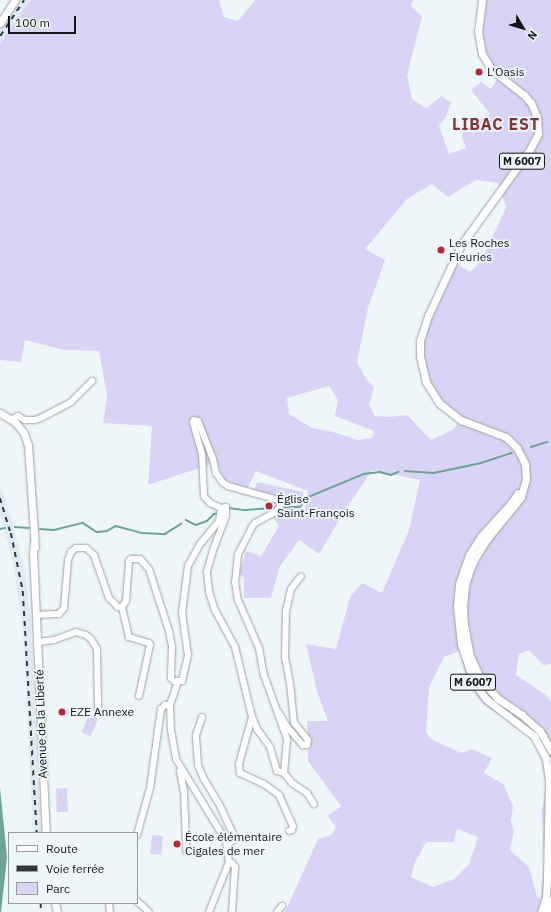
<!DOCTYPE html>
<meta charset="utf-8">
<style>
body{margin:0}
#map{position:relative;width:551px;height:912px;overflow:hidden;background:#eff6fa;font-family:"IBM Plex Sans",sans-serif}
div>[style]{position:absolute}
.built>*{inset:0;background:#deebf4}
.green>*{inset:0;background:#d9d4f5;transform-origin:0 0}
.water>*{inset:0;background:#6ea498}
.stream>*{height:1.5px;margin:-0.75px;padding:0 0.75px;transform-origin:0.75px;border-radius:0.75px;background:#6ea498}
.roads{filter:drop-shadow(0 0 1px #9ba2a6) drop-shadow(0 0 1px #9ba2a6)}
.minor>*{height:6px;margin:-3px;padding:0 3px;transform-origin:3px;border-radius:3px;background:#fff}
.major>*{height:7px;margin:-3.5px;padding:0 3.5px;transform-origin:3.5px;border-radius:3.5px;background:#fff}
.rail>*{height:1.5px;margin-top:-0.75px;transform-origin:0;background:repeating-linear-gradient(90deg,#35383a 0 5px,transparent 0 10px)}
.dots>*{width:11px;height:11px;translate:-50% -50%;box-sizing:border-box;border:2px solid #eff6fa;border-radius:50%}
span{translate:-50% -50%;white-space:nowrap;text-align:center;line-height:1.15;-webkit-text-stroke:3.5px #eff6fa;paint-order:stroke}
.shield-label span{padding:1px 3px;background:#eff6fa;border:1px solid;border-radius:3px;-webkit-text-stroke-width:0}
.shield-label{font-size:11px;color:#131517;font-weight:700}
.poi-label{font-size:12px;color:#131517}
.left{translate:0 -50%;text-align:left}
.street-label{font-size:12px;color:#131517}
.district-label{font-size:16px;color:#7f373b;font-weight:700;letter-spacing:1px}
.legend{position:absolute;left:8px;top:832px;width:130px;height:72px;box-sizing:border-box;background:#eff6fa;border:1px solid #979c9f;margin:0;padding:5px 7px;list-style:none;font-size:12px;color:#131517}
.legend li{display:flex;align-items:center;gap:8px;height:20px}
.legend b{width:20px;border:1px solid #979c9f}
.north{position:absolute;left:503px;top:8px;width:40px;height:40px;-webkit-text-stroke:3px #eff6fa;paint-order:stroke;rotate:128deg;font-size:11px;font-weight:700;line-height:16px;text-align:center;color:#131517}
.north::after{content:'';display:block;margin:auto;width:14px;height:18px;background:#131517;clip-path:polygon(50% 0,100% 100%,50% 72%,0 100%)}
.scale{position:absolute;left:8px;top:16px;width:68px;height:18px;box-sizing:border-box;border:2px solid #131517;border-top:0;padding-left:5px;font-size:12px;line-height:14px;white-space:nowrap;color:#131517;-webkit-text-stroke:3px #eff6fa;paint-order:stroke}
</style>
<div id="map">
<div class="built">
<i style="clip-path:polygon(19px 0,30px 0,0 45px,0 28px)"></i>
<i style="clip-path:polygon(0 485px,12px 521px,26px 577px,31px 629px,41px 833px,33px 833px,23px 629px,13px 562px,0 515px)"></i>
</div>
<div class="green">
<i style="clip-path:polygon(evenodd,30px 0,219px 0,224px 17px,238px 21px,255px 0,413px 0,411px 6px,422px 17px,407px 75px,412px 99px,426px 108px,442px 96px,451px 103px,446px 117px,439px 125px,449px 154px,466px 148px,462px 136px,464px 128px,490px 114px,471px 90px,481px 82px,491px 89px,501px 74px,489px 60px,483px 46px,481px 27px,486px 0,551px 0,551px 664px,543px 665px,529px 650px,519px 654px,516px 675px,546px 695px,551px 702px,551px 912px,285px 912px,318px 839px,331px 835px,336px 827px,328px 816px,341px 806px,308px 761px,307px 721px,328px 721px,317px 691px,306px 644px,336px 649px,350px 597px,362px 583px,382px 593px,409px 530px,420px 480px,372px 470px,345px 510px,319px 554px,299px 540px,280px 566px,271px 598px,244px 598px,244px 578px,239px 573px,246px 551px,261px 556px,279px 526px,272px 516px,284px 508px,305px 509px,308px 491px,256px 471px,247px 489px,224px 479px,217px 462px,148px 485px,152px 426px,103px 423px,107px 396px,99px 351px,64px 350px,25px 340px,21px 362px,0 360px,0 45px,30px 0,476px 180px,498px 183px,506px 208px,481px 261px,470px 272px,456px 263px,434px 308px,423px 340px,422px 354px,430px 384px,448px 407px,462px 416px,454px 429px,431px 440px,407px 415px,389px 417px,375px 416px,369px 405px,374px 387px,366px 379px,357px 362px,368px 308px,385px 260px,365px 249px,408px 198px,432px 184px,448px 197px,476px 180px,30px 0,329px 386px,338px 400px,335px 416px,374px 431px,372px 438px,358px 440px,333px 432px,312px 428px,289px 414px,287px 398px,329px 386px,30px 0,460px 651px,464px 670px,473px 691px,484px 705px,528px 733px,537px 746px,542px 760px,546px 785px,542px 812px,544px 867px,541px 899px,537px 897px,529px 867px,510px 850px,514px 831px,511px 821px,513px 806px,503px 784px,484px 773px,492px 758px,472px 749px,461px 753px,431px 739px,426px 732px,429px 687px,444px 657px,460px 651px,30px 0,457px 829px,478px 837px,469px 864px,454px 879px,433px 887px,411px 877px,415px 862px,426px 842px,454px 842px,457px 829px)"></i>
<i style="clip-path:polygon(257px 482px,303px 492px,303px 501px,299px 506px,293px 505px,285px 503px,284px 499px,279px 496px,254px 491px)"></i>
<i style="left:89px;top:715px;width:10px;height:19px;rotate:24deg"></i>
<i style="left:67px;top:788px;width:24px;height:11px;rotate:88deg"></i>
<i style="left:152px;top:835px;width:11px;height:19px;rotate:5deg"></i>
</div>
<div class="water">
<i style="clip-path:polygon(0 788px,7px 857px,1px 912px,0 912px)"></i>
</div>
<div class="stream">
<i style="left:531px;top:447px;width:17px;rotate:-17deg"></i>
<i style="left:405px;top:471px;width:29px;rotate:4deg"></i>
<i style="left:434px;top:473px;width:48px;rotate:-12deg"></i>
<i style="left:481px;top:463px;width:32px;rotate:-18deg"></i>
<i style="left:285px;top:507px;width:15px"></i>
<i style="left:300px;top:507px;width:11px;rotate:-56deg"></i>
<i style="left:306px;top:498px;width:63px;rotate:-22.5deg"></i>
<i style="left:364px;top:474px;width:16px;rotate:-7deg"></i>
<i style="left:380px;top:472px;width:11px;rotate:15deg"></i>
<i style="left:391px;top:475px;width:8px;rotate:-23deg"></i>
<i style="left:228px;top:508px;width:17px;rotate:7deg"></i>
<i style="left:245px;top:510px;width:31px;rotate:-4deg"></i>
<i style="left:186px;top:520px;width:11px;rotate:27deg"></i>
<i style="left:196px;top:525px;width:12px;rotate:-20deg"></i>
<i style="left:207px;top:521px;width:10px;rotate:-45deg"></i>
<i style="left:214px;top:514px;width:4px"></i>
<i style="left:15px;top:527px;width:14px;rotate:4deg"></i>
<i style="left:0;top:529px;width:5px;rotate:-11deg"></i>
<i style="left:40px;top:529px;width:14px;rotate:4deg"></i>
<i style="left:54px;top:530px;width:30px;rotate:-14deg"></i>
<i style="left:83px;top:523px;width:17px;rotate:33deg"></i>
<i style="left:97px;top:532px;width:10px;rotate:-6deg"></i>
<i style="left:107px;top:531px;width:10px;rotate:-29deg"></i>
<i style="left:116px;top:526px;width:28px;rotate:15deg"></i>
<i style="left:143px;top:533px;width:22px;rotate:3deg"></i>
<i style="left:165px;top:534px;width:19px;rotate:-32deg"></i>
</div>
<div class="roads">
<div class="minor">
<i style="left:12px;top:419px;width:7px;rotate:-27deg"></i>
<i style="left:18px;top:416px;width:8px;rotate:30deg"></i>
<i style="left:25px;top:420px;width:10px"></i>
<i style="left:35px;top:420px;width:6px;rotate:-18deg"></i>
<i style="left:41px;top:418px;width:34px;rotate:-28deg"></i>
<i style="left:71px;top:402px;width:30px;rotate:-45deg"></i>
<i style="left:221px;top:508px;width:12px;rotate:-156deg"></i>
<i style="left:210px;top:503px;width:9px;rotate:-131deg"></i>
<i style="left:204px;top:496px;width:42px;rotate:-92.7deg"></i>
<i style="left:202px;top:454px;width:33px;rotate:-106deg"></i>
<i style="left:193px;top:422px;width:2px;rotate:-63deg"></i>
<i style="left:194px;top:420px;width:4px;rotate:14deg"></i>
<i style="left:198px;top:421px;width:41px;rotate:68.5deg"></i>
<i style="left:213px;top:459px;width:14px;rotate:78deg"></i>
<i style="left:216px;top:473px;width:12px;rotate:55deg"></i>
<i style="left:223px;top:483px;width:6px;rotate:31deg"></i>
<i style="left:228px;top:486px;width:52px;rotate:15.6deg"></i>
<i style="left:278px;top:500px;width:5px;rotate:53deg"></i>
<i style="left:281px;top:504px;width:8px;rotate:120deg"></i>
<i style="left:277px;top:511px;width:25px;rotate:151deg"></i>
<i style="left:255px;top:523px;width:5px;rotate:127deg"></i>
<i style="left:252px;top:527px;width:31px;rotate:117deg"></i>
<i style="left:238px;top:555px;width:27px;rotate:96deg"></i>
<i style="left:235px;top:582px;width:18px;rotate:81deg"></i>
<i style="left:238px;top:600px;width:52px;rotate:66.4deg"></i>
<i style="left:259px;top:648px;width:27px;rotate:80deg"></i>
<i style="left:264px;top:675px;width:68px;rotate:70.2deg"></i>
<i style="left:287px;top:739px;width:34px;rotate:95deg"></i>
<i style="left:122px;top:607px;width:31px;rotate:77deg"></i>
<i style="left:129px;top:637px;width:21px;rotate:17deg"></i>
<i style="left:149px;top:643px;width:2px;rotate:63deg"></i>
<i style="left:150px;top:645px;width:52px;rotate:102.2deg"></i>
<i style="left:37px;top:615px;width:22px;rotate:-3deg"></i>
<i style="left:59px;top:614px;width:8px;rotate:-50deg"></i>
<i style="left:64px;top:608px;width:48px;rotate:-85.2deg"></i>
<i style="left:68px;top:560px;width:9px;rotate:-69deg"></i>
<i style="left:71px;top:552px;width:6px;rotate:-39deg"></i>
<i style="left:76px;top:548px;width:10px"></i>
<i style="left:86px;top:548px;width:11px;rotate:41deg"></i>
<i style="left:94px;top:555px;width:46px;rotate:70.8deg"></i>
<i style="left:109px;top:598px;width:13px;rotate:45deg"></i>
<i style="left:118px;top:607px;width:4px"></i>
<i style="left:122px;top:607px;width:7px;rotate:-56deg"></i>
<i style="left:126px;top:601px;width:40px;rotate:-85.7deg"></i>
<i style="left:129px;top:561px;width:3px;rotate:-45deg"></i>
<i style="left:131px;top:559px;width:9px"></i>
<i style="left:140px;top:559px;width:13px;rotate:48deg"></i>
<i style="left:149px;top:569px;width:65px;rotate:72.1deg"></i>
<i style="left:169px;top:631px;width:16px;rotate:79deg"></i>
<i style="left:172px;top:647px;width:31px;rotate:92deg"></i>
<i style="left:171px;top:678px;width:4px;rotate:45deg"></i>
<i style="left:174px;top:681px;width:8px"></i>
<i style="left:182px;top:681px;width:27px;rotate:-77deg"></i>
<i style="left:188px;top:655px;width:42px;rotate:-98.1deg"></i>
<i style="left:182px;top:613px;width:47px;rotate:-82.7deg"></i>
<i style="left:188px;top:566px;width:25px;rotate:-61deg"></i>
<i style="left:200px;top:544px;width:30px;rotate:-50deg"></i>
<i style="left:219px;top:521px;width:13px;rotate:-81deg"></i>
<i style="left:221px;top:508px;width:5px;rotate:-11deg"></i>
<i style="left:226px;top:507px;width:9px;rotate:90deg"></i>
<i style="left:226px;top:516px;width:33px;rotate:111deg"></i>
<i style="left:214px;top:547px;width:26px;rotate:106deg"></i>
<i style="left:207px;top:572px;width:20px;rotate:84deg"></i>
<i style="left:209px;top:592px;width:19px;rotate:72deg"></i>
<i style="left:215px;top:610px;width:42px;rotate:61.6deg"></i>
<i style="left:235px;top:647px;width:72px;rotate:76.3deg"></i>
<i style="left:252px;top:717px;width:13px;rotate:67deg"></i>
<i style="left:257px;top:729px;width:22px;rotate:54deg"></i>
<i style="left:270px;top:747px;width:25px;rotate:74deg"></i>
<i style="left:277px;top:771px;width:7px;rotate:16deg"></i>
<i style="left:38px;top:642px;width:16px;rotate:-7deg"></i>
<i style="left:54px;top:640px;width:23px;rotate:-20deg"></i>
<i style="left:76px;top:632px;width:10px;rotate:17deg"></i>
<i style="left:86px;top:635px;width:6px;rotate:39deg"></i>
<i style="left:91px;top:639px;width:12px;rotate:59deg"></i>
<i style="left:97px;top:649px;width:60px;rotate:89deg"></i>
<i style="left:170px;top:705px;width:24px;rotate:-71deg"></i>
<i style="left:279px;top:713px;width:17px;rotate:59deg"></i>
<i style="left:288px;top:728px;width:23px;rotate:49deg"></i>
<i style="left:303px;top:745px;width:4px"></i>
<i style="left:307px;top:745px;width:5px;rotate:-79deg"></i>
<i style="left:308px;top:740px;width:22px;rotate:-129deg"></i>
<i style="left:294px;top:723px;width:40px;rotate:-95.7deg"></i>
<i style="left:290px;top:683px;width:26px;rotate:-101deg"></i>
<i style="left:285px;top:657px;width:46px;rotate:-88.8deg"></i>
<i style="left:286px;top:611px;width:23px;rotate:-77deg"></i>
<i style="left:291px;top:589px;width:16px;rotate:-52deg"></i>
<i style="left:202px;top:717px;width:20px;rotate:108deg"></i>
<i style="left:196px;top:736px;width:29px;rotate:86deg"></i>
<i style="left:198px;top:765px;width:15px;rotate:67deg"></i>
<i style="left:204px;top:779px;width:31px;rotate:59deg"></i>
<i style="left:220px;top:806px;width:31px;rotate:65deg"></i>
<i style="left:233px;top:834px;width:7px;rotate:98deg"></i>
<i style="left:232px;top:841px;width:6px;rotate:141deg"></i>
<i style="left:252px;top:717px;width:49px;rotate:105.5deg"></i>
<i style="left:239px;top:764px;width:9px;rotate:84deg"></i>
<i style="left:240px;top:773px;width:26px;rotate:25deg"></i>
<i style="left:264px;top:784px;width:19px;rotate:36deg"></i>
<i style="left:279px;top:795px;width:34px;rotate:66deg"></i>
<i style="left:293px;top:826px;width:4px;rotate:104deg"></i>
<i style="left:292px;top:830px;width:3px;rotate:162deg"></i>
<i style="left:181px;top:769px;width:2px;rotate:117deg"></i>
<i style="left:180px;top:771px;width:20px;rotate:79deg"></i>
<i style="left:184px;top:791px;width:23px;rotate:88deg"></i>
<i style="left:185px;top:814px;width:37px;rotate:88deg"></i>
<i style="left:284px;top:773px;width:13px;rotate:51deg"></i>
<i style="left:292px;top:783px;width:18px;rotate:34deg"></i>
<i style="left:307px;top:793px;width:13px;rotate:58deg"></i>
<i style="left:137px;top:835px;width:49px;rotate:-74.5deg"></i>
<i style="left:150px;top:788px;width:80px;rotate:-82.1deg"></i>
<i style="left:161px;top:709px;width:6px;rotate:-45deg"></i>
<i style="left:165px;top:705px;width:5px"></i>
<i style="left:170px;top:705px;width:25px;rotate:88deg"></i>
<i style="left:171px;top:730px;width:29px;rotate:80deg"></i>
<i style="left:176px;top:759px;width:96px;rotate:58.6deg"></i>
<i style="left:226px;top:841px;width:21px;rotate:82deg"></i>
<i style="left:137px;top:901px;width:16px;rotate:43deg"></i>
<i style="left:109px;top:903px;width:9px;rotate:84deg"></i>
<i style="left:209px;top:912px;width:54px;rotate:-68.2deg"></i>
<i style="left:229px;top:862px;width:3px;rotate:18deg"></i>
<i style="left:232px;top:863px;width:5px;rotate:53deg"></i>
<i style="left:235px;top:867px;width:45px;rotate:93.8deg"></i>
<i style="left:277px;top:912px;width:8px;rotate:-50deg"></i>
</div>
<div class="major">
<i style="left:482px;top:0;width:31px;rotate:97deg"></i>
<i style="left:478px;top:31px;width:23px;rotate:80deg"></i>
<i style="left:482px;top:54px;width:19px;rotate:58deg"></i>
<i style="left:492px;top:70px;width:41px;rotate:38deg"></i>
<i style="left:524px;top:95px;width:11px;rotate:49deg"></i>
<i style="left:531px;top:103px;width:15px;rotate:67deg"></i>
<i style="left:537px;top:117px;width:17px;rotate:87deg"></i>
<i style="left:538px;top:134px;width:19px;rotate:118deg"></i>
<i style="left:529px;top:151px;width:116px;rotate:125.9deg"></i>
<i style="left:461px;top:245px;width:78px;rotate:114.9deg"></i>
<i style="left:428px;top:316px;width:25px;rotate:108deg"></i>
<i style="left:420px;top:340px;width:16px;rotate:90deg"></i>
<i style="left:420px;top:356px;width:27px;rotate:77deg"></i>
<i style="left:426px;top:382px;width:25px;rotate:58deg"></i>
<i style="left:439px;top:403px;width:28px;rotate:38deg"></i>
<i style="left:461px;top:420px;width:48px;rotate:20.7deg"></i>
<i style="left:506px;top:437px;width:16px;rotate:45deg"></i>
<i style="left:517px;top:448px;width:18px;rotate:63deg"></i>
<i style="left:525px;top:464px;width:15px;rotate:86deg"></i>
<i style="left:526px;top:479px;width:19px;rotate:106deg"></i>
<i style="left:521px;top:497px;width:54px;rotate:129deg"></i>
<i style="left:487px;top:539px;width:22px;rotate:122deg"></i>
<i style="left:475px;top:558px;width:12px;rotate:114deg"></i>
<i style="left:470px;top:569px;width:17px;rotate:107deg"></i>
<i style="left:465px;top:585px;width:22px;rotate:95deg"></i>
<i style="left:463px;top:607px;width:18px;rotate:87deg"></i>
<i style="left:464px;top:625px;width:32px;rotate:79deg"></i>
<i style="left:470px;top:656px;width:26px;rotate:65deg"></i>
<i style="left:481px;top:680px;width:24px;rotate:48deg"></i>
<i style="left:497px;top:698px;width:30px;rotate:34deg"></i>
<i style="left:522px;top:715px;width:24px;rotate:42deg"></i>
<i style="left:540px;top:731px;width:23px;rotate:61deg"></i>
<i style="left:0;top:23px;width:27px;rotate:-57deg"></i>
<i style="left:0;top:413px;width:17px;rotate:31deg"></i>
<i style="left:15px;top:422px;width:14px;rotate:51deg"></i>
<i style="left:24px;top:433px;width:13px;rotate:72deg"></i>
<i style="left:28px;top:445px;width:102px;rotate:86.1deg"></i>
<i style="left:518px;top:493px;width:12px;rotate:125deg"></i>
<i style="left:511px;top:503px;width:45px;rotate:132.3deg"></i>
<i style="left:481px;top:536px;width:22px;rotate:122deg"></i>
<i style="left:469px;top:555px;width:31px;rotate:109deg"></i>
<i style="left:459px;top:584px;width:22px;rotate:95deg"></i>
<i style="left:457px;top:606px;width:38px;rotate:84deg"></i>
<i style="left:461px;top:644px;width:41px;rotate:71.6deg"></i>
<i style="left:474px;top:683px;width:20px;rotate:53deg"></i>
<i style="left:486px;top:699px;width:61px;rotate:37.6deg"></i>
<i style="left:534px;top:736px;width:26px;rotate:62deg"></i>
<i style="left:546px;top:759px;width:21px;rotate:82deg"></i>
<i style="left:549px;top:780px;width:98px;rotate:91.2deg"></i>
<i style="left:547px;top:878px;width:19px;rotate:93deg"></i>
<i style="left:546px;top:897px;width:16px;rotate:108deg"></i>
<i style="left:34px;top:543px;width:9px;rotate:96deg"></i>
<i style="left:33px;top:552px;width:281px;rotate:87.4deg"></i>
<i style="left:55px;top:903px;width:9px;rotate:77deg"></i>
<i style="left:547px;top:912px;width:12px;rotate:-70deg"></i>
</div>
</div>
<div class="rail">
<i style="left:0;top:36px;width:43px;rotate:-56.3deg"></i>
<i style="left:0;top:498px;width:37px;rotate:73deg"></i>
<i style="left:11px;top:533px;width:59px;rotate:78.3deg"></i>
<i style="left:23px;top:591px;width:242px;rotate:86.7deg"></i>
<i style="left:41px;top:903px;width:9px;rotate:90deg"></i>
</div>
<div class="dots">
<i style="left:479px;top:72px;background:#b8263c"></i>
<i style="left:441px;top:250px;background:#b8263c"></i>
<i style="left:269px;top:506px;background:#b8263c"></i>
<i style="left:62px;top:712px;background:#b8263c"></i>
<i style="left:177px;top:844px;background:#b8263c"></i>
</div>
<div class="shield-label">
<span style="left:522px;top:161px">M 6007</span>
<span style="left:473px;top:682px">M 6007</span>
</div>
<div class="poi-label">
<span class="left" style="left:487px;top:72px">L'Oasis</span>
<span class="left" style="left:449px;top:250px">Les Roches<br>Fleuries</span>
<span class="left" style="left:277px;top:506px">Église<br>Saint-François</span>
<span class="left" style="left:70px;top:712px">EZE Annexe</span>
<span class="left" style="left:185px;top:844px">École élémentaire<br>Cigales de mer</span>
</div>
<div class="street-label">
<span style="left:41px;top:724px;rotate:-92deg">Avenue de la Liberté</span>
</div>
<div class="district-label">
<span style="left:496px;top:124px">LIBAC EST</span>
</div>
<ul class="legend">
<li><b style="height:5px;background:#fff"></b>Route</li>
<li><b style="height:5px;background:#35383a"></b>Voie ferrée</li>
<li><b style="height:11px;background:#d9d4f5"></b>Parc</li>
</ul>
<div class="north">N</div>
<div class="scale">100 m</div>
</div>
